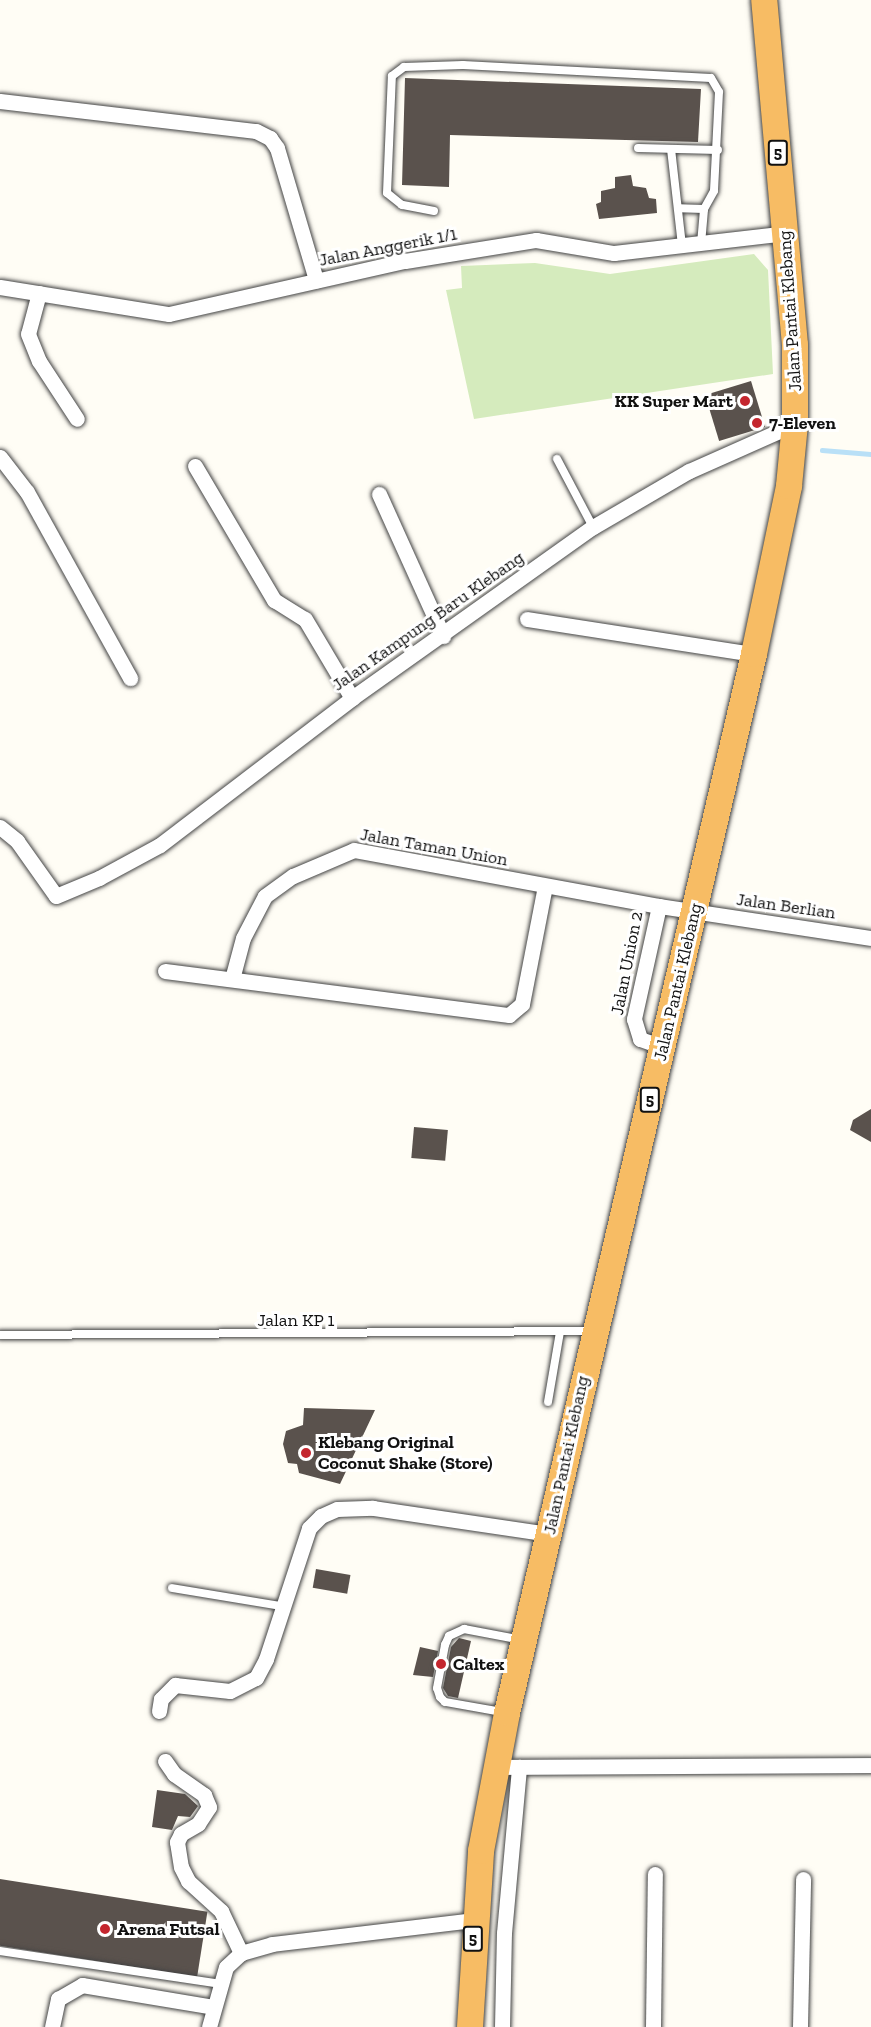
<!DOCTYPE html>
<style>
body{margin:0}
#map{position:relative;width:871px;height:2027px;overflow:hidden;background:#fffdf5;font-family:"Zilla Slab",serif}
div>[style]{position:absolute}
.green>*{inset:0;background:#d5ebbd}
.stream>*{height:4.5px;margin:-2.25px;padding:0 2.25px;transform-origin:2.25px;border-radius:2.25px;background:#b9e0f7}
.building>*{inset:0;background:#5a524d;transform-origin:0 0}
.roads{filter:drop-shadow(0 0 2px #444) drop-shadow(0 0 2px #444)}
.service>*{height:8px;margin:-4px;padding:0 4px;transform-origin:4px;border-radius:4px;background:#fff}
.minor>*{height:15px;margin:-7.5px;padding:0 7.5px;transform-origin:7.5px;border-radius:7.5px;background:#fff}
.trunk>*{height:26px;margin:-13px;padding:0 13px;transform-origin:13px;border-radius:13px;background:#f7bc64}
.dots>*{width:16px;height:16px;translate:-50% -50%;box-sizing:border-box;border:3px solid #fff;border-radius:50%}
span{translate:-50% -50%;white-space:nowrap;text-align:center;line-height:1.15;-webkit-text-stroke:6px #fff;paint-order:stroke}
.shield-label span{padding:2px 4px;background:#fff;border:2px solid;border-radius:4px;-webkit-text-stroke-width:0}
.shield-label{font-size:16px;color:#111;font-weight:700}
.street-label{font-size:18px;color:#111}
.poi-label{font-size:18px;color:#111;font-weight:700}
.right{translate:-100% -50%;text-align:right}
.left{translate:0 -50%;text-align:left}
</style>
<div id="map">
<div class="green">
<i style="clip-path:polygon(754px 254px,768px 270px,773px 374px,474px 419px,446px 290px,462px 288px,461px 266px,535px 263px,610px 274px)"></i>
</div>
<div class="stream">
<i style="left:822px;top:450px;width:49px;rotate:4.7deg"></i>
</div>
<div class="building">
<i style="clip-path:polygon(405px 78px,701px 89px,698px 142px,450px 135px,449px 187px,402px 185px)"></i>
<i style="clip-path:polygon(631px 175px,633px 186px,646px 188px,649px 198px,656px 199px,657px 213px,599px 219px,596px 204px,601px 202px,601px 191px,615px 188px,615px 177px)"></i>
<i style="left:751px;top:381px;width:48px;height:48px;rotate:73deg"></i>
<i style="clip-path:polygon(871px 1109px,871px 1142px,850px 1130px,853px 1120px)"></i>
<i style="left:414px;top:1127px;width:34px;height:31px;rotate:5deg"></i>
<i style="clip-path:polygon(304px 1408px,375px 1410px,340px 1484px,299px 1473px,297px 1464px,288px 1463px,283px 1444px,286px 1431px,303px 1425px)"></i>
<i style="left:316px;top:1569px;width:35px;height:19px;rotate:10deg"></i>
<i style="clip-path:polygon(459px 1638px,471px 1641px,458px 1698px,448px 1696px,443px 1688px,451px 1647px)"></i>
<i style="clip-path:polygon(420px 1647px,438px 1651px,433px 1677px,413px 1675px)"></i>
<i style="clip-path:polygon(157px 1790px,185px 1794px,198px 1806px,190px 1817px,178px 1816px,172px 1830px,152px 1827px)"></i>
<i style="left:0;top:1879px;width:210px;height:66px;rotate:9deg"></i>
</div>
<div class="roads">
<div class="service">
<i style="left:638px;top:148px;width:80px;rotate:1.4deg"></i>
<i style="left:671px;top:149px;width:98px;rotate:83.5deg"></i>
<i style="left:434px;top:211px;width:33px;rotate:-169deg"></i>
<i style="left:402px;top:205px;width:19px;rotate:-141deg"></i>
<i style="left:387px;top:193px;width:117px;rotate:-87.6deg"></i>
<i style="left:392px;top:76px;width:15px;rotate:-37deg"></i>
<i style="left:404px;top:67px;width:59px;rotate:-1.9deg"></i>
<i style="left:463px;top:65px;width:248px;rotate:3deg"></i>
<i style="left:711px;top:78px;width:16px;rotate:60deg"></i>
<i style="left:719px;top:92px;width:99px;rotate:92.9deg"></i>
<i style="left:714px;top:191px;width:21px;rotate:119deg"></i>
<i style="left:704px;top:209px;width:25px;rotate:-178deg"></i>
<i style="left:701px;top:244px;width:35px;rotate:-85deg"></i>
<i style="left:557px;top:459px;width:77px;rotate:62.1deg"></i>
<i style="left:0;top:1335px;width:591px;rotate:-0.39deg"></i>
<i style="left:548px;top:1402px;width:71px;rotate:-80.3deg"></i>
<i style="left:172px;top:1588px;width:110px;rotate:9.4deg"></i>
<i style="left:502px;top:1712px;width:58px;rotate:-170deg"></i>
<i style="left:445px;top:1702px;width:7px;rotate:-135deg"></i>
<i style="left:440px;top:1697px;width:9px;rotate:-108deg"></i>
<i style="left:437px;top:1688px;width:44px;rotate:-79.5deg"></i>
<i style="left:445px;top:1645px;width:10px;rotate:-66deg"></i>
<i style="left:449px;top:1636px;width:17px;rotate:-25deg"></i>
<i style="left:464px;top:1629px;width:59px;rotate:10.7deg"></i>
<i style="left:0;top:1951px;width:222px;rotate:8.5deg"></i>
</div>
<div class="minor">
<i style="left:0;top:101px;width:258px;rotate:6.7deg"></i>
<i style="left:256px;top:131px;width:16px;rotate:27deg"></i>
<i style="left:270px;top:138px;width:12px;rotate:55deg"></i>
<i style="left:277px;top:148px;width:138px;rotate:73.5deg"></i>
<i style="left:0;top:287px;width:171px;rotate:9.1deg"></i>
<i style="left:169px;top:314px;width:242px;rotate:-12.7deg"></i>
<i style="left:405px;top:261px;width:133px;rotate:-9.1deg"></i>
<i style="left:536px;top:240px;width:79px;rotate:9.5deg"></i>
<i style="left:614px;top:253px;width:173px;rotate:-6.6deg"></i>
<i style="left:39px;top:293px;width:42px;rotate:105deg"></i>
<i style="left:28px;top:334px;width:29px;rotate:68deg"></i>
<i style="left:39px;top:361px;width:69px;rotate:56.8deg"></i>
<i style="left:0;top:457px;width:44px;rotate:52.4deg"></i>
<i style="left:27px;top:492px;width:213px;rotate:61deg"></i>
<i style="left:195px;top:466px;width:156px;rotate:59.5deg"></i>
<i style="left:274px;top:600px;width:36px;rotate:32deg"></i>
<i style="left:305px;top:619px;width:92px;rotate:59.3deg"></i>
<i style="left:379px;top:494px;width:156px;rotate:65.7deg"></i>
<i style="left:527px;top:619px;width:230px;rotate:8.8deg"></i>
<i style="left:0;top:827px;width:22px;rotate:39deg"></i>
<i style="left:17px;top:841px;width:67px;rotate:54.7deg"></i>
<i style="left:56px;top:896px;width:47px;rotate:-22.7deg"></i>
<i style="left:99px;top:878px;width:69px;rotate:-28.4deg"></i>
<i style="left:160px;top:845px;width:242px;rotate:-37.4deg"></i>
<i style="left:352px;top:698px;width:296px;rotate:-35.4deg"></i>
<i style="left:593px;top:527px;width:111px;rotate:-30.3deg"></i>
<i style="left:689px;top:471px;width:116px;rotate:-23.9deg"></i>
<i style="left:659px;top:906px;width:116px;rotate:102.5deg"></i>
<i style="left:634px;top:1019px;width:21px;rotate:73deg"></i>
<i style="left:640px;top:1039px;width:24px;rotate:19deg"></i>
<i style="left:165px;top:971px;width:347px;rotate:7.3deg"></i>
<i style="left:509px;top:1015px;width:17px;rotate:-40deg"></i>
<i style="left:522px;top:1004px;width:120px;rotate:-79deg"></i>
<i style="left:232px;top:979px;width:42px;rotate:-75deg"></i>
<i style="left:243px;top:938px;width:47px;rotate:-62.4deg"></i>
<i style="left:265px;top:896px;width:34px;rotate:-36deg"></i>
<i style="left:293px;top:876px;width:66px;rotate:-23.1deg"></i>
<i style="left:354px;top:850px;width:310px;rotate:10.4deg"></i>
<i style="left:659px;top:906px;width:214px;rotate:8.6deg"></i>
<i style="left:159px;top:1711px;width:12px;rotate:-81deg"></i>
<i style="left:161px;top:1699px;width:20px;rotate:-45deg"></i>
<i style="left:175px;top:1685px;width:55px;rotate:6.2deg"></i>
<i style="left:230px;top:1691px;width:29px;rotate:-27deg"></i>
<i style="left:256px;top:1678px;width:21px;rotate:-62deg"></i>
<i style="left:266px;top:1659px;width:138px;rotate:-71.8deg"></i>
<i style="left:309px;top:1528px;width:17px;rotate:-45deg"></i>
<i style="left:321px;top:1516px;width:17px;rotate:-24deg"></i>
<i style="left:337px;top:1509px;width:36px;rotate:-2deg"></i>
<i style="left:373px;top:1508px;width:178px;rotate:8.4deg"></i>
<i style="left:165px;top:1761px;width:16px;rotate:55deg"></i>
<i style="left:174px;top:1774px;width:37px;rotate:35deg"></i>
<i style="left:204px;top:1795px;width:13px;rotate:67deg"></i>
<i style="left:209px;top:1807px;width:20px;rotate:123deg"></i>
<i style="left:198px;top:1824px;width:20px;rotate:150deg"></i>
<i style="left:181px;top:1834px;width:9px;rotate:117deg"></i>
<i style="left:177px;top:1842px;width:25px;rotate:81deg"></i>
<i style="left:181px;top:1867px;width:16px;rotate:63deg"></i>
<i style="left:188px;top:1881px;width:45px;rotate:42.3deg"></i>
<i style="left:221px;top:1911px;width:47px;rotate:64.5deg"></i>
<i style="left:496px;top:1767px;width:375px;rotate:-0.3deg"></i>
<i style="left:52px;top:2027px;width:29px;rotate:-78deg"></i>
<i style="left:58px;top:1999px;width:28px;rotate:-30deg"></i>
<i style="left:82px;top:1985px;width:133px;rotate:9.5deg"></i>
<i style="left:209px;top:2027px;width:62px;rotate:-74.2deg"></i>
<i style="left:226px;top:1967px;width:21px;rotate:-43deg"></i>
<i style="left:241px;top:1953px;width:32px;rotate:-16deg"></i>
<i style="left:272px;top:1944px;width:203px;rotate:-6.8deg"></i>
<i style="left:502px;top:2027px;width:94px;rotate:-88.8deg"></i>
<i style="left:504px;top:1933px;width:167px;rotate:-84.8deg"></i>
<i style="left:653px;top:2027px;width:153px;rotate:-89.3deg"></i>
<i style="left:800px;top:2027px;width:148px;rotate:-88.8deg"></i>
</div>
<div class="trunk">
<i style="left:470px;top:2027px;width:176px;rotate:-86.4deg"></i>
<i style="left:481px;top:1851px;width:140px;rotate:-79.3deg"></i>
<i style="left:507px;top:1713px;width:1087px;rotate:-76.87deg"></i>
<i style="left:754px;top:654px;width:172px;rotate:-78.2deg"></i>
<i style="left:789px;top:486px;width:62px;rotate:-84.5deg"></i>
<i style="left:795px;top:424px;width:79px;rotate:-90deg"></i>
<i style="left:795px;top:345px;width:346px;rotate:-95.1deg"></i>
</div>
</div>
<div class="dots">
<i style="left:745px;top:401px;background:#c4262e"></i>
<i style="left:757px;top:423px;background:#c4262e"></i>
<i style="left:306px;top:1453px;background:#c4262e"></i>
<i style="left:441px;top:1664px;background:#c4262e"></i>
<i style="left:105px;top:1929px;background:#c4262e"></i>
</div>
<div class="shield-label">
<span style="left:778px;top:153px">5</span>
<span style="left:650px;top:1100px">5</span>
<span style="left:473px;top:1939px">5</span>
</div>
<div class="street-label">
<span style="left:388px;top:247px;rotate:-11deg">Jalan Anggerik 1/1</span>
<span style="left:790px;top:311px;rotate:-94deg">Jalan Pantai Klebang</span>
<span style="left:428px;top:621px;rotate:-35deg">Jalan Kampung Baru Klebang</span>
<span style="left:434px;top:847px;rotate:10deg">Jalan Taman Union</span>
<span style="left:786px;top:906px;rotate:8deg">Jalan Berlian</span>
<span style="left:627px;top:963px;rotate:-79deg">Jalan Union 2</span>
<span style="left:678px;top:982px;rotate:-77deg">Jalan Pantai Klebang</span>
<span style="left:296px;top:1320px">Jalan KP 1</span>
<span style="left:566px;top:1455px;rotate:-78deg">Jalan Pantai Klebang</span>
</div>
<div class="poi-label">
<span class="right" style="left:733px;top:401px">KK Super Mart</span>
<span class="left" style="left:769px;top:423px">7-Eleven</span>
<span class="left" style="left:318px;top:1453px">Klebang Original<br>Coconut Shake (Store)</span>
<span class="left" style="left:453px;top:1664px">Caltex</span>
<span class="left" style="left:117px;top:1929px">Arena Futsal</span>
</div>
</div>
